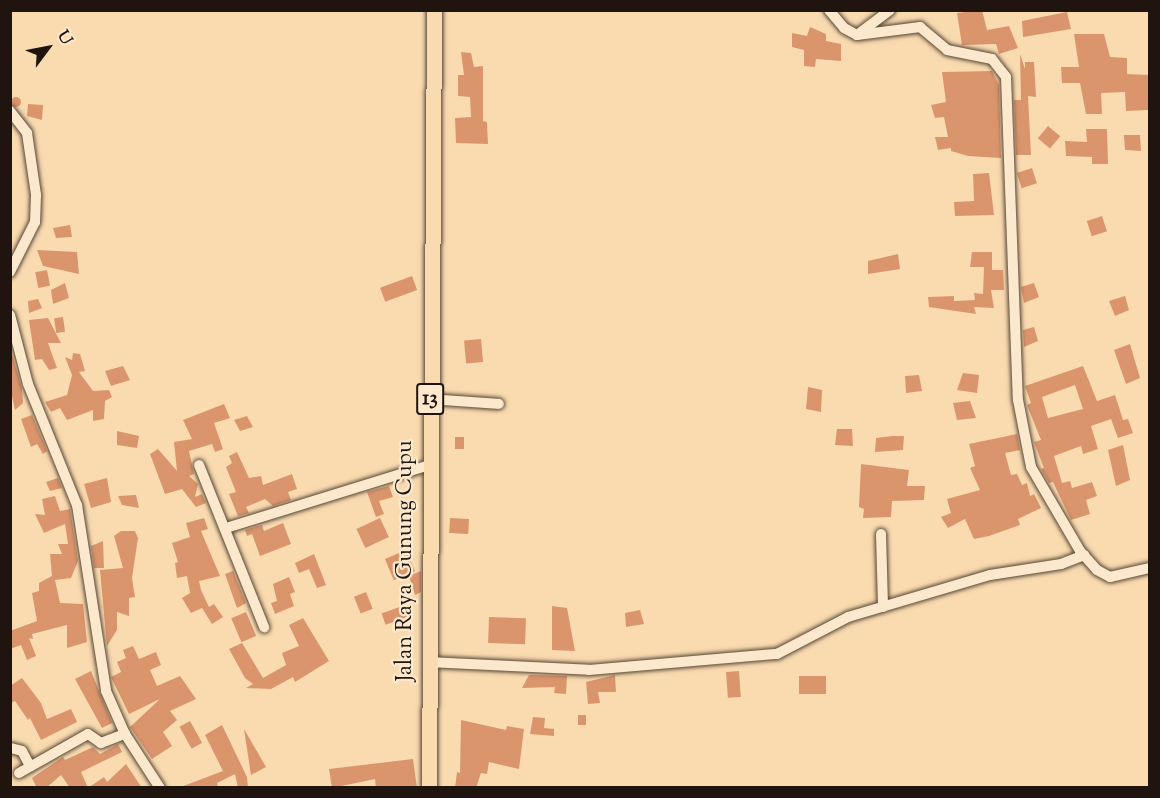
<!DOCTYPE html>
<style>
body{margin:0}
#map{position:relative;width:1160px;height:798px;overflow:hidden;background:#fadbb0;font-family:"Sorts Mill Goudy",serif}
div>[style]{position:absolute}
.building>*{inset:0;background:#db956d;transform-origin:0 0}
.round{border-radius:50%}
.roads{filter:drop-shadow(0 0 2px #564636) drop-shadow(0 0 2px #564636)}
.minor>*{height:10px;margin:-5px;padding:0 5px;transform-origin:5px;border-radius:5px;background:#fce8cc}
.highway>*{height:15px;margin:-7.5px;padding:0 7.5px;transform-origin:7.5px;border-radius:7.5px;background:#fadbb0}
span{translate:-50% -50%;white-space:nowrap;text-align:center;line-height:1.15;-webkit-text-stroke:4.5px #fce8cc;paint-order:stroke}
.shield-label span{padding:2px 4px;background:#fce8cc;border:2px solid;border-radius:4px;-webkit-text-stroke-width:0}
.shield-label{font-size:21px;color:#1f150e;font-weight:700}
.street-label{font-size:22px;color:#1f150e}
.frame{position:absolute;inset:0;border:12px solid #1f150e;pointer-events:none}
.north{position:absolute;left:18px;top:18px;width:60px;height:60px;-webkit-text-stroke:4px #fce8cc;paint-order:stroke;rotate:58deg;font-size:16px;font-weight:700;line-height:24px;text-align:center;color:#1f150e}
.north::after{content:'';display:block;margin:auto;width:21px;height:27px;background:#1f150e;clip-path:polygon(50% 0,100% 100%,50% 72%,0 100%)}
</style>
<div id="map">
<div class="building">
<i style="clip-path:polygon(982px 10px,987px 30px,1009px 26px,1018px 48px,999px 54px,996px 44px,962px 45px,957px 13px)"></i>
<i style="clip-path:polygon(1067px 12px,1071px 29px,1023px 37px,1022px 21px)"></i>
<i style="clip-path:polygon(810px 27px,826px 34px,826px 41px,841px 44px,841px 61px,816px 59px,815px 67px,804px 66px,804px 50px,792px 47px,792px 33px,807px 36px)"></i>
<i style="clip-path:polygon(1074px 34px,1104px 34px,1110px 57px,1127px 58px,1127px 74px,1149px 75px,1149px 110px,1126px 111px,1125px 92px,1101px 93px,1102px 114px,1086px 114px,1080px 83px,1062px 83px,1061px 67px,1079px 67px)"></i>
<i style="clip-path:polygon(461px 52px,471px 53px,474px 67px,483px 66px,483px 121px,487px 122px,488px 144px,456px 143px,455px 118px,471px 117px,470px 97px,458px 96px,458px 75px,464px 75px)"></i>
<i style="clip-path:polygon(1020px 54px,1025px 69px,1025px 62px,1034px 62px,1036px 97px,1028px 96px,1031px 155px,1016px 155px,1014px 100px,1021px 100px)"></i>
<i style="clip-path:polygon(992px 71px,999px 85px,1001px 158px,968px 156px,951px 151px,951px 148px,938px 150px,935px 137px,948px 137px,944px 117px,935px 118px,931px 105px,946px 102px,942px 72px)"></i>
<i class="round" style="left:11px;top:97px;width:10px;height:10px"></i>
<i style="clip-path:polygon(28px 104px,43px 105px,42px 120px,27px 116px)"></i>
<i style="left:1048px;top:126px;width:16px;height:16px;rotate:40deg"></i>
<i style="clip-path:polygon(1086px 129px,1107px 129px,1108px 164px,1092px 164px,1092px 157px,1066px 156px,1065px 141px,1087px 142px)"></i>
<i style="clip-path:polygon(1124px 135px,1140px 135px,1141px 151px,1125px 150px)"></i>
<i style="left:1032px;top:168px;width:16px;height:16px;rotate:72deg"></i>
<i style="clip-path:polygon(989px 173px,994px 215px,955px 216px,954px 202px,974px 201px,973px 174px)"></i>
<i style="left:1102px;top:216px;width:16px;height:16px;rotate:72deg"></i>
<i style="clip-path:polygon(70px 225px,72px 237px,56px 238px,53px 228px)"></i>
<i style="clip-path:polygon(37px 250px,77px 252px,79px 274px,43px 266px)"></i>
<i style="clip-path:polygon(972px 252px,992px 252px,992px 270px,1003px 270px,1004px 290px,991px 290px,994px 308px,974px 307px,976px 314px,929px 307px,928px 297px,954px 296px,954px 301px,975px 300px,974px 293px,983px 294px,984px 267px,970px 267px)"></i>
<i style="clip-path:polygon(898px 254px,900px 269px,868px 274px,868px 261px)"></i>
<i style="left:47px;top:270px;width:16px;height:12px;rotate:79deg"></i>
<i style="left:412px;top:276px;width:15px;height:34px;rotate:70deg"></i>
<i style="clip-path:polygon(65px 283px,69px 298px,53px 304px,51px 290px)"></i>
<i style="clip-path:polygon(1034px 283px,1039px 297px,1024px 303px,1021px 287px)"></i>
<i style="clip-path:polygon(1125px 296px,1129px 310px,1115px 316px,1109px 301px)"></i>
<i style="clip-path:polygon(38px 299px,42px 308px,29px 313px,28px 301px)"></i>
<i style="left:63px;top:317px;width:15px;height:9px;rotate:82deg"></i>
<i style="clip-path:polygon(48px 318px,61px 343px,48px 343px,57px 368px,49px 370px,42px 359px,35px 360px,29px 320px)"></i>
<i style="clip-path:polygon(1034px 327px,1038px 341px,1024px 347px,1023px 330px)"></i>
<i style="left:481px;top:339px;width:23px;height:17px;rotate:85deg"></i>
<i style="clip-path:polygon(1130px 344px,1140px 378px,1126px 384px,1114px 350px)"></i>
<i style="clip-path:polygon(73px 353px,80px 354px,85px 371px,79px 372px,93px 391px,109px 390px,112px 397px,105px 401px,104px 419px,93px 421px,93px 410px,67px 420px,60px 408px,51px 412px,45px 402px,67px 395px,72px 375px,65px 357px,72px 360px)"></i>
<i style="clip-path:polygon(12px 354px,22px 389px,23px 403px,15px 410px,10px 387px)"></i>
<i style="clip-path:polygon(123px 366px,130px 380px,111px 386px,105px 371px)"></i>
<i style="clip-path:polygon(evenodd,1083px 366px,1097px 401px,1115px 395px,1123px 420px,1128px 419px,1133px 433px,1118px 438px,1111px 419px,1091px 426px,1098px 449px,1083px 454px,1081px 446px,1054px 456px,1062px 483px,1070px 481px,1072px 488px,1092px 482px,1097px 496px,1086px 500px,1090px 514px,1071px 520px,1053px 482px,1049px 483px,1041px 469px,1044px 468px,1034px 442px,1041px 440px,1027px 405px,1031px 403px,1025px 386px,1083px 366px,1075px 385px,1083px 409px,1048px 418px,1042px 397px,1075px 385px)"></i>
<i style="clip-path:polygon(963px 373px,979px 375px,977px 393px,957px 390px)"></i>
<i style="clip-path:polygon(919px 375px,922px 391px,906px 393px,905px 376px)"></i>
<i style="clip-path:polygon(808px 387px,822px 390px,821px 412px,806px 409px)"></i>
<i style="clip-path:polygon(970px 401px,976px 418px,957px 420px,953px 403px)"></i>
<i style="clip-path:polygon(224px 404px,230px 418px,214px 423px,223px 449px,215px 452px,212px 444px,189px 451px,194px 474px,189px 476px,198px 484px,195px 497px,202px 494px,206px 503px,196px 507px,182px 489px,165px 494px,150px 454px,158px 449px,177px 471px,174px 442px,192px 439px,183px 420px)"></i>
<i style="clip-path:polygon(32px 415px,47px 451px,43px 454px,37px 444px,31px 447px,21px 419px)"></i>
<i style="clip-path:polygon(247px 416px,253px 427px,240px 431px,234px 420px)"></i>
<i style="clip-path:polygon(837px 429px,852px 429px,853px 446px,835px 445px)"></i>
<i style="clip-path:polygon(117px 431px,139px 436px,137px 448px,117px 445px)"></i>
<i style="clip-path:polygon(1017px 434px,1020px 450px,1005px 453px,1011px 475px,1017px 474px,1022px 485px,1027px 483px,1030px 496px,1034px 494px,1041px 508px,1018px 519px,1020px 525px,989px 536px,974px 539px,965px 519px,948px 528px,941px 517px,951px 513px,947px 499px,980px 490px,970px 468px,975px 466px,969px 444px)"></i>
<i style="clip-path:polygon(892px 436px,904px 436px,903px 450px,875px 452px,876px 438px)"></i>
<i style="left:455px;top:437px;width:9px;height:12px"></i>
<i style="clip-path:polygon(1123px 445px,1130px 480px,1116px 486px,1108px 450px)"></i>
<i style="clip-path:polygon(237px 452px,249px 478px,261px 476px,263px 485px,292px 474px,297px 489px,288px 492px,291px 500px,273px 506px,265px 499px,246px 507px,249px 513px,238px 516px,229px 494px,236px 492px,226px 467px,232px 463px,229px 456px)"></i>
<i style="clip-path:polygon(861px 464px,909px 470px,907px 486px,925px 486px,924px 500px,892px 501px,891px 517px,863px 518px,864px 509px,859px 507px)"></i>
<i style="clip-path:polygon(58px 478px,62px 488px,50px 491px,46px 482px)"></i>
<i style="clip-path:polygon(107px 478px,111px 502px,91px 508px,84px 484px)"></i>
<i style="clip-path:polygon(389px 486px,393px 497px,379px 501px,384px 514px,376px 517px,367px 492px)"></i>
<i style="clip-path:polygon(136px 495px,139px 508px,122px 505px,118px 496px)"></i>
<i style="clip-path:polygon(55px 496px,60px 511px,70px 509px,78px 561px,71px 578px,55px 580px,60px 603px,83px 604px,87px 642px,67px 648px,67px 625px,32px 634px,33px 639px,29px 638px,36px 656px,27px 660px,21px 645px,10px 649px,10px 631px,37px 621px,32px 593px,39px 591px,39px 583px,52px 576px,50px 554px,62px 554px,58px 544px,68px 544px,65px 524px,44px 533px,35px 514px,45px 515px,42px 499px)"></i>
<i style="clip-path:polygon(204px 518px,208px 529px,201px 531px,220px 576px,199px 581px,201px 590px,209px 607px,214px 604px,223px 617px,212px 624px,202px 608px,191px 613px,182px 598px,190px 593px,187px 576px,177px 578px,175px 563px,178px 562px,172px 543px,190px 537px,186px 523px)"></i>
<i style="left:380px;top:518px;width:21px;height:26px;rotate:65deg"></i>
<i style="left:450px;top:518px;width:19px;height:15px;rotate:3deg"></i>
<i style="clip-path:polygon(283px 523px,291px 544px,260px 556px,252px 534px,247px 536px,245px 530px,262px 525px,264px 531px)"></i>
<i style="clip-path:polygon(121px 531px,135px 531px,138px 538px,132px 578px,135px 597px,129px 598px,129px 616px,117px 612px,117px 630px,107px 646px,100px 570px,123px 568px,114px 536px)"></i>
<i style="clip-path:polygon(103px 541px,104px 568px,94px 568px,91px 546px)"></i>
<i style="left:406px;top:550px;width:23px;height:23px;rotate:67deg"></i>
<i style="clip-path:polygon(314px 554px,326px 585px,317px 588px,309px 569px,299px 573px,295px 563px)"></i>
<i style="clip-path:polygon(233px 571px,246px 603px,237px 608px,225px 574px)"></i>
<i style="clip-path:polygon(421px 571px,421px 592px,415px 595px,409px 576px)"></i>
<i style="clip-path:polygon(289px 577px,295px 592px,290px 594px,294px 606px,275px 614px,271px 603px,277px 601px,273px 584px)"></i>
<i style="left:366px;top:592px;width:18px;height:13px;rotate:68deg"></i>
<i style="left:405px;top:605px;width:12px;height:25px;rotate:70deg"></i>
<i style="clip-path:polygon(552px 606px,567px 608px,575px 651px,552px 650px)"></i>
<i style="clip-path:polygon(640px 610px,644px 624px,626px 627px,625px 613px)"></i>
<i style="left:246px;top:612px;width:26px;height:16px;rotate:67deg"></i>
<i style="left:489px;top:617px;width:37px;height:26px;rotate:2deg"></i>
<i style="clip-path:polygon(303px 618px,329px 661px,295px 682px,293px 677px,271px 689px,246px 688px,253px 684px,245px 678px,229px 649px,242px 643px,263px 678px,286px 665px,282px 653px,299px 646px,289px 625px)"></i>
<i style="clip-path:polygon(133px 646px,139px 659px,156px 652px,161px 665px,150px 670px,157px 686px,180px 676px,196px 699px,170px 711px,177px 720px,163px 732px,172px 746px,152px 759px,130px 727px,160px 699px,129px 714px,111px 677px,121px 672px,117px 662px,126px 658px,123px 650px)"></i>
<i style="clip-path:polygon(91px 671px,112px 723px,102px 728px,75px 679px)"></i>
<i style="left:739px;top:671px;width:26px;height:13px;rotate:86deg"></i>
<i style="clip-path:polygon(529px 675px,567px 676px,566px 694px,554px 693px,555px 687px,522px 688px)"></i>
<i style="clip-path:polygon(615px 675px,616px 692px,598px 692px,600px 703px,588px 704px,586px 682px)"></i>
<i style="left:799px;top:676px;width:27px;height:18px"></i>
<i style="clip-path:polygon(22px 678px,41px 703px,47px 719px,71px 709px,77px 722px,41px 740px,30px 718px,28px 720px,15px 701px,10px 703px,10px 686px)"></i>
<i style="left:578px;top:715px;width:8px;height:10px"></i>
<i style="clip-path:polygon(533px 717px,545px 718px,544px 728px,554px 729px,554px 736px,530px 734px)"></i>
<i style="clip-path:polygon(461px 720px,506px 730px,507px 726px,524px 729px,519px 769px,489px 762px,487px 774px,481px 773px,476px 788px,455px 788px,457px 772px,460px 773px)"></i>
<i style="left:190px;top:721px;width:25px;height:12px;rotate:61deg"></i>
<i style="clip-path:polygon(222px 725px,247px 777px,248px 788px,238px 788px,235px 774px,217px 783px,218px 788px,178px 788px,223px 771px,205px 735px)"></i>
<i style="clip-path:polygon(244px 729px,266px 767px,251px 775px)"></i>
<i style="clip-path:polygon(118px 744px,122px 752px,81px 772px,88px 788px,70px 788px,61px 775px,46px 788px,37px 788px,32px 778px,63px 757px,65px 760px,93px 747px,100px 754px)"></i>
<i style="clip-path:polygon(413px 759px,417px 788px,376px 788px,375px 779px,332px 788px,329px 769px)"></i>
<i style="clip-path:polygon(126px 764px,142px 788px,88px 788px,104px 777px,107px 782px)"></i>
</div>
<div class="roads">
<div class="minor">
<i style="left:829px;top:10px;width:23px;rotate:50deg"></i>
<i style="left:844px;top:28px;width:15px;rotate:28deg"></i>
<i style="left:857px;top:35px;width:64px;rotate:-7.2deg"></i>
<i style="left:920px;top:27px;width:35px;rotate:40deg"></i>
<i style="left:947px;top:50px;width:46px;rotate:11.3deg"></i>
<i style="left:992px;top:59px;width:23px;rotate:52deg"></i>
<i style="left:1006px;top:77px;width:323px;rotate:87.9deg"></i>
<i style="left:1018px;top:400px;width:68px;rotate:79deg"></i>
<i style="left:1031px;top:467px;width:97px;rotate:59.7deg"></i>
<i style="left:1080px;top:551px;width:25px;rotate:48deg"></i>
<i style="left:1097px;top:570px;width:15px;rotate:28deg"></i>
<i style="left:1110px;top:577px;width:41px;rotate:-12.7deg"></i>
<i style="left:857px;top:35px;width:41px;rotate:-37.1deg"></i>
<i style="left:10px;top:111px;width:28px;rotate:52deg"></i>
<i style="left:27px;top:133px;width:63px;rotate:81.7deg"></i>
<i style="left:36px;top:195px;width:27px;rotate:92deg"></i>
<i style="left:35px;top:222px;width:56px;rotate:116.6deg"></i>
<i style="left:10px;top:315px;width:71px;rotate:75.4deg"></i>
<i style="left:28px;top:384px;width:131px;rotate:68deg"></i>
<i style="left:77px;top:505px;width:188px;rotate:81.1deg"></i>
<i style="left:106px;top:691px;width:47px;rotate:66.2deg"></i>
<i style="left:125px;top:734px;width:64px;rotate:57.1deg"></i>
<i style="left:430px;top:399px;width:69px;rotate:4.1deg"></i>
<i style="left:199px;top:465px;width:175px;rotate:68.1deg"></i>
<i style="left:226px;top:528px;width:214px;rotate:-17.2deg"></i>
<i style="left:881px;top:534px;width:73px;rotate:88.4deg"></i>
<i style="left:428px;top:662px;width:161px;rotate:2.8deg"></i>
<i style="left:589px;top:670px;width:189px;rotate:-4.9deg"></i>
<i style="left:777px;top:654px;width:80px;rotate:-27.5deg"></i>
<i style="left:848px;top:617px;width:148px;rotate:-16.5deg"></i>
<i style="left:990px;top:575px;width:72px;rotate:-8.8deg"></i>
<i style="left:1061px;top:564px;width:25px;rotate:-21deg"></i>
<i style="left:11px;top:748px;width:11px;rotate:15deg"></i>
<i style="left:22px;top:751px;width:17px;rotate:62deg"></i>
<i style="left:19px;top:773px;width:79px;rotate:-29.5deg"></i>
<i style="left:88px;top:734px;width:16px;rotate:35deg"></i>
<i style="left:101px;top:743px;width:26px;rotate:-21deg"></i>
</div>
<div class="highway">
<i style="left:429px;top:788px;width:778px;rotate:-89.63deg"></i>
</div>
</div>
<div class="shield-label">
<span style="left:430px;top:399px">13</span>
</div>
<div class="street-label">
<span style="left:407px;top:561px;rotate:-90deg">Jalan Raya Gunung Cupu</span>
</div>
<div class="frame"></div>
<div class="north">U</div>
</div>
